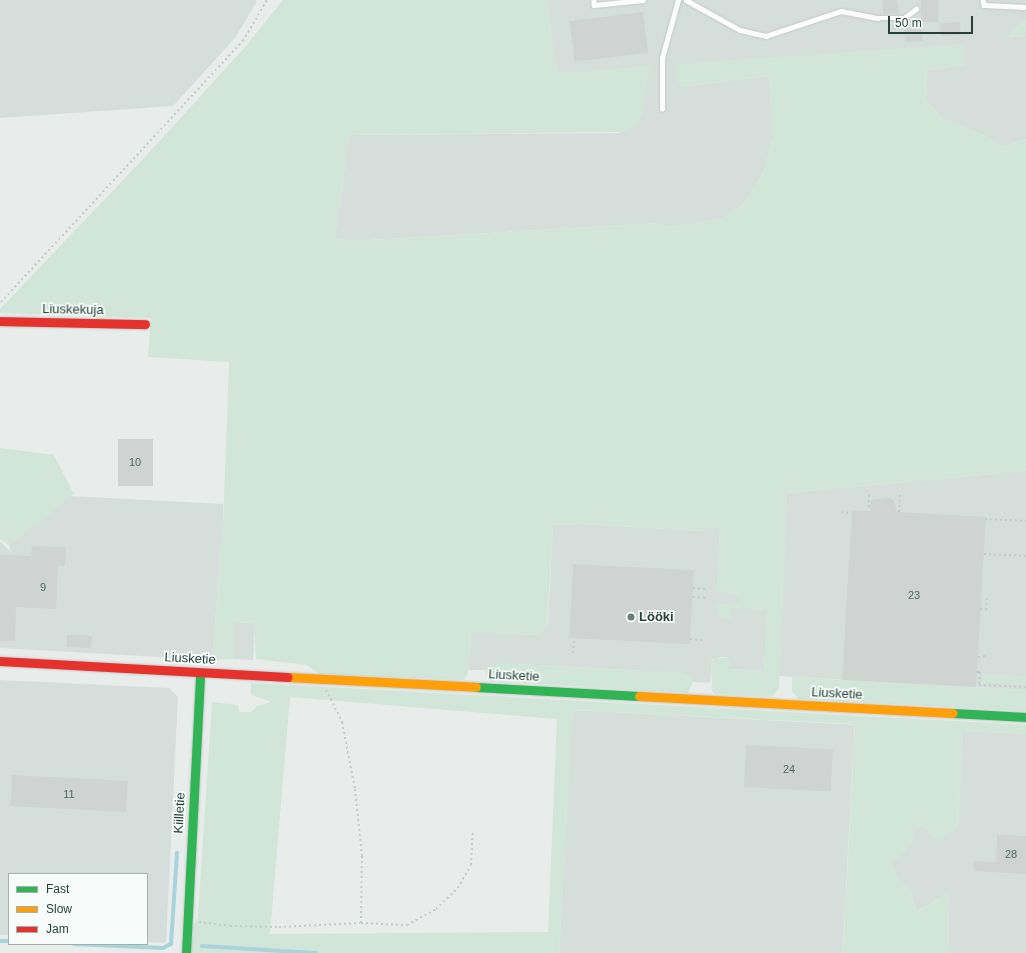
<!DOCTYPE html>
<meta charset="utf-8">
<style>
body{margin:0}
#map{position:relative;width:1026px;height:953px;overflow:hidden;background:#e8edeb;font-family:Arial,sans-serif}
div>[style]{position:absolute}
.built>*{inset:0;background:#d6dedb;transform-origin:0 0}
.green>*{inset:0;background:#d1e6d8;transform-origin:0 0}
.stream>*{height:3.5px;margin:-1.75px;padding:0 1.75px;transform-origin:1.75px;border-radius:1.75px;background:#a9d4db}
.building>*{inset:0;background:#cfd4d2;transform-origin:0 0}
.path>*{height:2px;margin-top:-1px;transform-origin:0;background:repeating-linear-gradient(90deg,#c3ccca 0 2px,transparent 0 5px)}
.roads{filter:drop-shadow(0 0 1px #c5cac8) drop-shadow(0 0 1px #c5cac8)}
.lane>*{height:4.5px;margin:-2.25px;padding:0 2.25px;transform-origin:2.25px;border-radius:2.25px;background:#fcfcfc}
.fast>*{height:9px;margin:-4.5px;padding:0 4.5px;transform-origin:4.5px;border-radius:4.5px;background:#30b455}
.slow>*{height:9px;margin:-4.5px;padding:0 4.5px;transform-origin:4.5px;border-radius:4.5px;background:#ff9f0a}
.jam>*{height:9px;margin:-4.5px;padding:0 4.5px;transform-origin:4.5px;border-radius:4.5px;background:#e5322d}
.dots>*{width:11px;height:11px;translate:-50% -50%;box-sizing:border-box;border:2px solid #f7fbf9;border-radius:50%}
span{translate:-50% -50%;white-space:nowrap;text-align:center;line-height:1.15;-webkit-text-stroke:3.5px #f7fbf9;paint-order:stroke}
.number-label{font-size:11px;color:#506761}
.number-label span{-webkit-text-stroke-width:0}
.street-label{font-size:13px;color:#24423a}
.poi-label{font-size:13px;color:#24423a;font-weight:700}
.left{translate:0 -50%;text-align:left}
.legend{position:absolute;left:8px;top:873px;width:140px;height:72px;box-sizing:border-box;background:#f7fbf9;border:1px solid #a3b1ad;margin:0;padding:5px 7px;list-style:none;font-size:12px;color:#24423a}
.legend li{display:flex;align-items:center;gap:8px;height:20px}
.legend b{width:20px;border:1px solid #a3b1ad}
.scale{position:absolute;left:888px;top:16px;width:85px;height:18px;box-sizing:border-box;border:2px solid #24423a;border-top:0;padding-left:5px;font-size:12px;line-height:14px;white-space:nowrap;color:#24423a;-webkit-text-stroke:3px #f7fbf9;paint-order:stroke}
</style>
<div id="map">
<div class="built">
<i style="clip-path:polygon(0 0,256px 0,256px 3px,235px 38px,173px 106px,0 118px)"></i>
<i style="clip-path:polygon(546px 0,1026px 0,1026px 20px,1014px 29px,1008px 37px,1026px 36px,1026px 139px,1001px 147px,988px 137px,941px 118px,926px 100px,927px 70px,965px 65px,963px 44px,681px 87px,769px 76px,773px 137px,764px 171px,745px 203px,722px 219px,670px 227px,658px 223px,352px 241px,335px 238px,349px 135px,620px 133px,557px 73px)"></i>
<i style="clip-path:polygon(1026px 471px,1026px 690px,779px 676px,787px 493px)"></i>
<i style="clip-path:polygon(71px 496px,223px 504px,223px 525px,212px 660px,0 648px,0 541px,11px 552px,9px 545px)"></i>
<i style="clip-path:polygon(582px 524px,704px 531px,705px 527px,720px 528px,717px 592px,739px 595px,739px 605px,731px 608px,767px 610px,764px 671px,728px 669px,729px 658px,721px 657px,712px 659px,710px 683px,693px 682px,684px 673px,500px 663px,486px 670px,468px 670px,471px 632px,536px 635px,548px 624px,553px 525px)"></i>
<i style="left:234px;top:622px;width:21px;height:37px;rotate:3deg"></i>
<i style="clip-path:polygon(0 680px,169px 688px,178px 697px,166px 943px,147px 942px,147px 874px,9px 874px,9px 935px,0 935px)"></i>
<i style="left:572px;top:710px;width:283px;height:243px;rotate:3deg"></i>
<i style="clip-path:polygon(963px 731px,1026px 734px,1026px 953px,949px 953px,948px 893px,916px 912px,910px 889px,897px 878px,890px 861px,901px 855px,914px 838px,915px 830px,922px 826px,926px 828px,934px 839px,958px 827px)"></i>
</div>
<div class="green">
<i style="clip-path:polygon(283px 0,546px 0,557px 73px,650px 66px,643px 113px,638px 123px,627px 132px,349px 135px,335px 238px,352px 241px,658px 223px,670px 227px,722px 219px,745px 203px,764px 171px,773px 137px,769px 76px,681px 87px,676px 76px,676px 64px,963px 44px,966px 65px,927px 70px,926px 100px,941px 118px,988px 137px,1001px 147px,1026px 139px,1026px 471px,787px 493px,779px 688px,772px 697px,715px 694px,712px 691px,711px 663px,714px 658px,729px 658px,728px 669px,764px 671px,767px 610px,731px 608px,730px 619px,717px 616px,716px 603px,738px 605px,739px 595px,717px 592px,720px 529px,705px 527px,705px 531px,582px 524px,553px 525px,547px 628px,536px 635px,471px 632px,468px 673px,464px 680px,319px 674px,307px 665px,256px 659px,254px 623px,234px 622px,234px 659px,212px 660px,223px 526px,229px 362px,148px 357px,151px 318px,0 313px,0 309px,146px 156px,246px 46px)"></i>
<i style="clip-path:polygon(1026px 20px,1026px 36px,1008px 37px,1014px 29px)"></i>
<i style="clip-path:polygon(0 448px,54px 455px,74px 494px,9px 545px,0 539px)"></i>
<i style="clip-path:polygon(500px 663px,684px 673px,691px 676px,693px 682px,688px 693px,490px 681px,486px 674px,486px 668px)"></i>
<i style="left:982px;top:674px;width:44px;height:9px;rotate:3deg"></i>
<i style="clip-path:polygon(792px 677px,1026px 690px,1026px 711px,798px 699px,792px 691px)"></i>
<i style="clip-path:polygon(evenodd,251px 683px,1026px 725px,1026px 734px,963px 731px,958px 827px,941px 840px,934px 839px,926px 828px,922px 827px,915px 830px,914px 838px,901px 856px,890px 861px,897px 878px,910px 889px,916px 912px,948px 893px,949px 953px,843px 953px,855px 724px,573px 710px,559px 953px,191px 953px,192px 929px,198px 917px,212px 702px,238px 705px,239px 712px,251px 712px,257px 706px,271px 702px,251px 695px,251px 683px,290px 697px,557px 719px,548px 932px,270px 934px,290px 697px)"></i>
</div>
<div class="stream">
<i style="left:0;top:941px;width:9px"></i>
<i style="left:74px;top:944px;width:89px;rotate:2.6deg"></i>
<i style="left:163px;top:948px;width:9px;rotate:-27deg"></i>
<i style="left:171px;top:944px;width:91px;rotate:-86.2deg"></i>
<i style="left:202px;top:946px;width:114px;rotate:3.5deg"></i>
</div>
<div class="building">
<i style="clip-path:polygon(883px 0,897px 0,899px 13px,883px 14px)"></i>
<i style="left:921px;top:0;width:17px;height:22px"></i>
<i style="left:643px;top:12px;width:41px;height:74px;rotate:83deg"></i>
<i style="left:960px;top:22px;width:13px;height:20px;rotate:86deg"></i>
<i style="left:922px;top:27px;width:14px;height:18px;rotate:86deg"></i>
<i style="left:118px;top:439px;width:35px;height:47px"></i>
<i style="clip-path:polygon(890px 498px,895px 502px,896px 512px,986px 517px,976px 687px,842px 680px,852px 510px,870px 511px,871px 500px)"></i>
<i style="clip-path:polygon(32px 546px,66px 547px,65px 566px,58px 566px,56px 609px,16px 607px,15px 641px,0 641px,0 555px,31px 556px)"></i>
<i style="left:573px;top:564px;width:121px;height:74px;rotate:3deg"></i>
<i style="left:67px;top:635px;width:25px;height:12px;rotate:2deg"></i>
<i style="left:746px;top:745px;width:87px;height:42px;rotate:3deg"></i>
<i style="left:12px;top:775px;width:116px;height:31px;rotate:3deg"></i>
<i style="clip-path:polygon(997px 835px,1026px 836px,1026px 874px,974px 871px,974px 861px,996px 862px)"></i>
</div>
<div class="path">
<i style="left:1px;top:302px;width:356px;rotate:-47.2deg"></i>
<i style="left:243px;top:41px;width:48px;rotate:-59.7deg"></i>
<i style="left:869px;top:495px;width:11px;rotate:95deg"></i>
<i style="left:868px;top:506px;width:3px;rotate:18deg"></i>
<i style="left:841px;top:512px;width:10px;rotate:6deg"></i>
<i style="left:899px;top:512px;width:18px;rotate:-87deg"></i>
<i style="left:985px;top:519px;width:41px;rotate:2.8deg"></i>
<i style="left:984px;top:554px;width:42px;rotate:2.7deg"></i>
<i style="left:693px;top:588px;width:14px;rotate:4deg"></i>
<i style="left:693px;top:597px;width:13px;rotate:4deg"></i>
<i style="left:980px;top:609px;width:6px;rotate:9deg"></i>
<i style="left:986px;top:610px;width:13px;rotate:-86deg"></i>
<i style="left:690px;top:639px;width:14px;rotate:4deg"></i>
<i style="left:573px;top:653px;width:15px;rotate:-86deg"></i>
<i style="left:978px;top:657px;width:6px"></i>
<i style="left:984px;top:657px;width:5px;rotate:-90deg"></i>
<i style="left:977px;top:672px;width:3px"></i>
<i style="left:980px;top:672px;width:13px;rotate:94deg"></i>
<i style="left:979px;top:685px;width:47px;rotate:2.4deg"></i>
<i style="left:326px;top:690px;width:36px;rotate:63deg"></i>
<i style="left:342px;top:722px;width:68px;rotate:79deg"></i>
<i style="left:355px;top:789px;width:67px;rotate:84deg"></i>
<i style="left:362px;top:856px;width:67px;rotate:90.9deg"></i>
<i style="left:361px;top:923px;width:46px;rotate:2.5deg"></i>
<i style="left:407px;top:925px;width:33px;rotate:-29deg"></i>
<i style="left:436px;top:909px;width:30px;rotate:-44deg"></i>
<i style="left:458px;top:888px;width:26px;rotate:-61deg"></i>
<i style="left:471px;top:865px;width:35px;rotate:-87deg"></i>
<i style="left:199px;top:922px;width:31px;rotate:7deg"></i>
<i style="left:230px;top:926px;width:49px;rotate:1.2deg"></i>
<i style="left:279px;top:927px;width:81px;rotate:-2.8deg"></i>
</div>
<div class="roads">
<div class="lane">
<i style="left:594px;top:0;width:5px;rotate:90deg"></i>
<i style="left:594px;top:5px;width:49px;rotate:-5.8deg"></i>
<i style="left:686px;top:0;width:62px;rotate:29.1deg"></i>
<i style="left:740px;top:30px;width:27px;rotate:13deg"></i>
<i style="left:766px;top:36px;width:79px;rotate:-18.4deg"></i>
<i style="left:841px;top:11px;width:37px;rotate:11deg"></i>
<i style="left:877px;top:18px;width:27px"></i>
<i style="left:904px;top:18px;width:15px;rotate:-37deg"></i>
<i style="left:983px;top:0;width:5px;rotate:79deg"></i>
<i style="left:984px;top:5px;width:42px;rotate:2.7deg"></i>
<i style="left:662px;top:109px;width:51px;rotate:-90deg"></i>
<i style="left:662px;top:58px;width:60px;rotate:-74.6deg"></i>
</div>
<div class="fast">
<i style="left:476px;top:687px;width:163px;rotate:3.2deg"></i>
<i style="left:953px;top:713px;width:73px;rotate:3.1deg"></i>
<i style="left:186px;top:953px;width:279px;rotate:-87.1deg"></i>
</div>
<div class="slow">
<i style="left:288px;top:677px;width:188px;rotate:3deg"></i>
<i style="left:639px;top:696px;width:314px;rotate:3.1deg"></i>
</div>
<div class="jam">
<i style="left:0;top:321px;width:145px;rotate:1.2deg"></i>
<i style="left:0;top:661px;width:288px;rotate:3.2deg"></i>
</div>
</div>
<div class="dots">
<i style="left:631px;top:617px;background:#697e78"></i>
</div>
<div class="number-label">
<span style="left:135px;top:462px">10</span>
<span style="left:43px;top:587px">9</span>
<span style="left:914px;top:595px">23</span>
<span style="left:789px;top:769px">24</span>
<span style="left:69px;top:794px">11</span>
<span style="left:1011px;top:854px">28</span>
</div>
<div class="street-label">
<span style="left:73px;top:310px;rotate:1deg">Liuskekuja</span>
<span style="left:190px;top:659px;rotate:3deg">Liusketie</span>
<span style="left:514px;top:676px;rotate:3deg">Liusketie</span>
<span style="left:837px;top:694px;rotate:3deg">Liusketie</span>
<span style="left:180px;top:813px;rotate:-87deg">Kiilletie</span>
</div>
<div class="poi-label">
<span class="left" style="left:639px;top:617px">Lööki</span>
</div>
<ul class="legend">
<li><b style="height:5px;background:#30b455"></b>Fast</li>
<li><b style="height:5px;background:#ff9f0a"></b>Slow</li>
<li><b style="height:5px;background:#e5322d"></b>Jam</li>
</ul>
<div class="scale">50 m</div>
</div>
